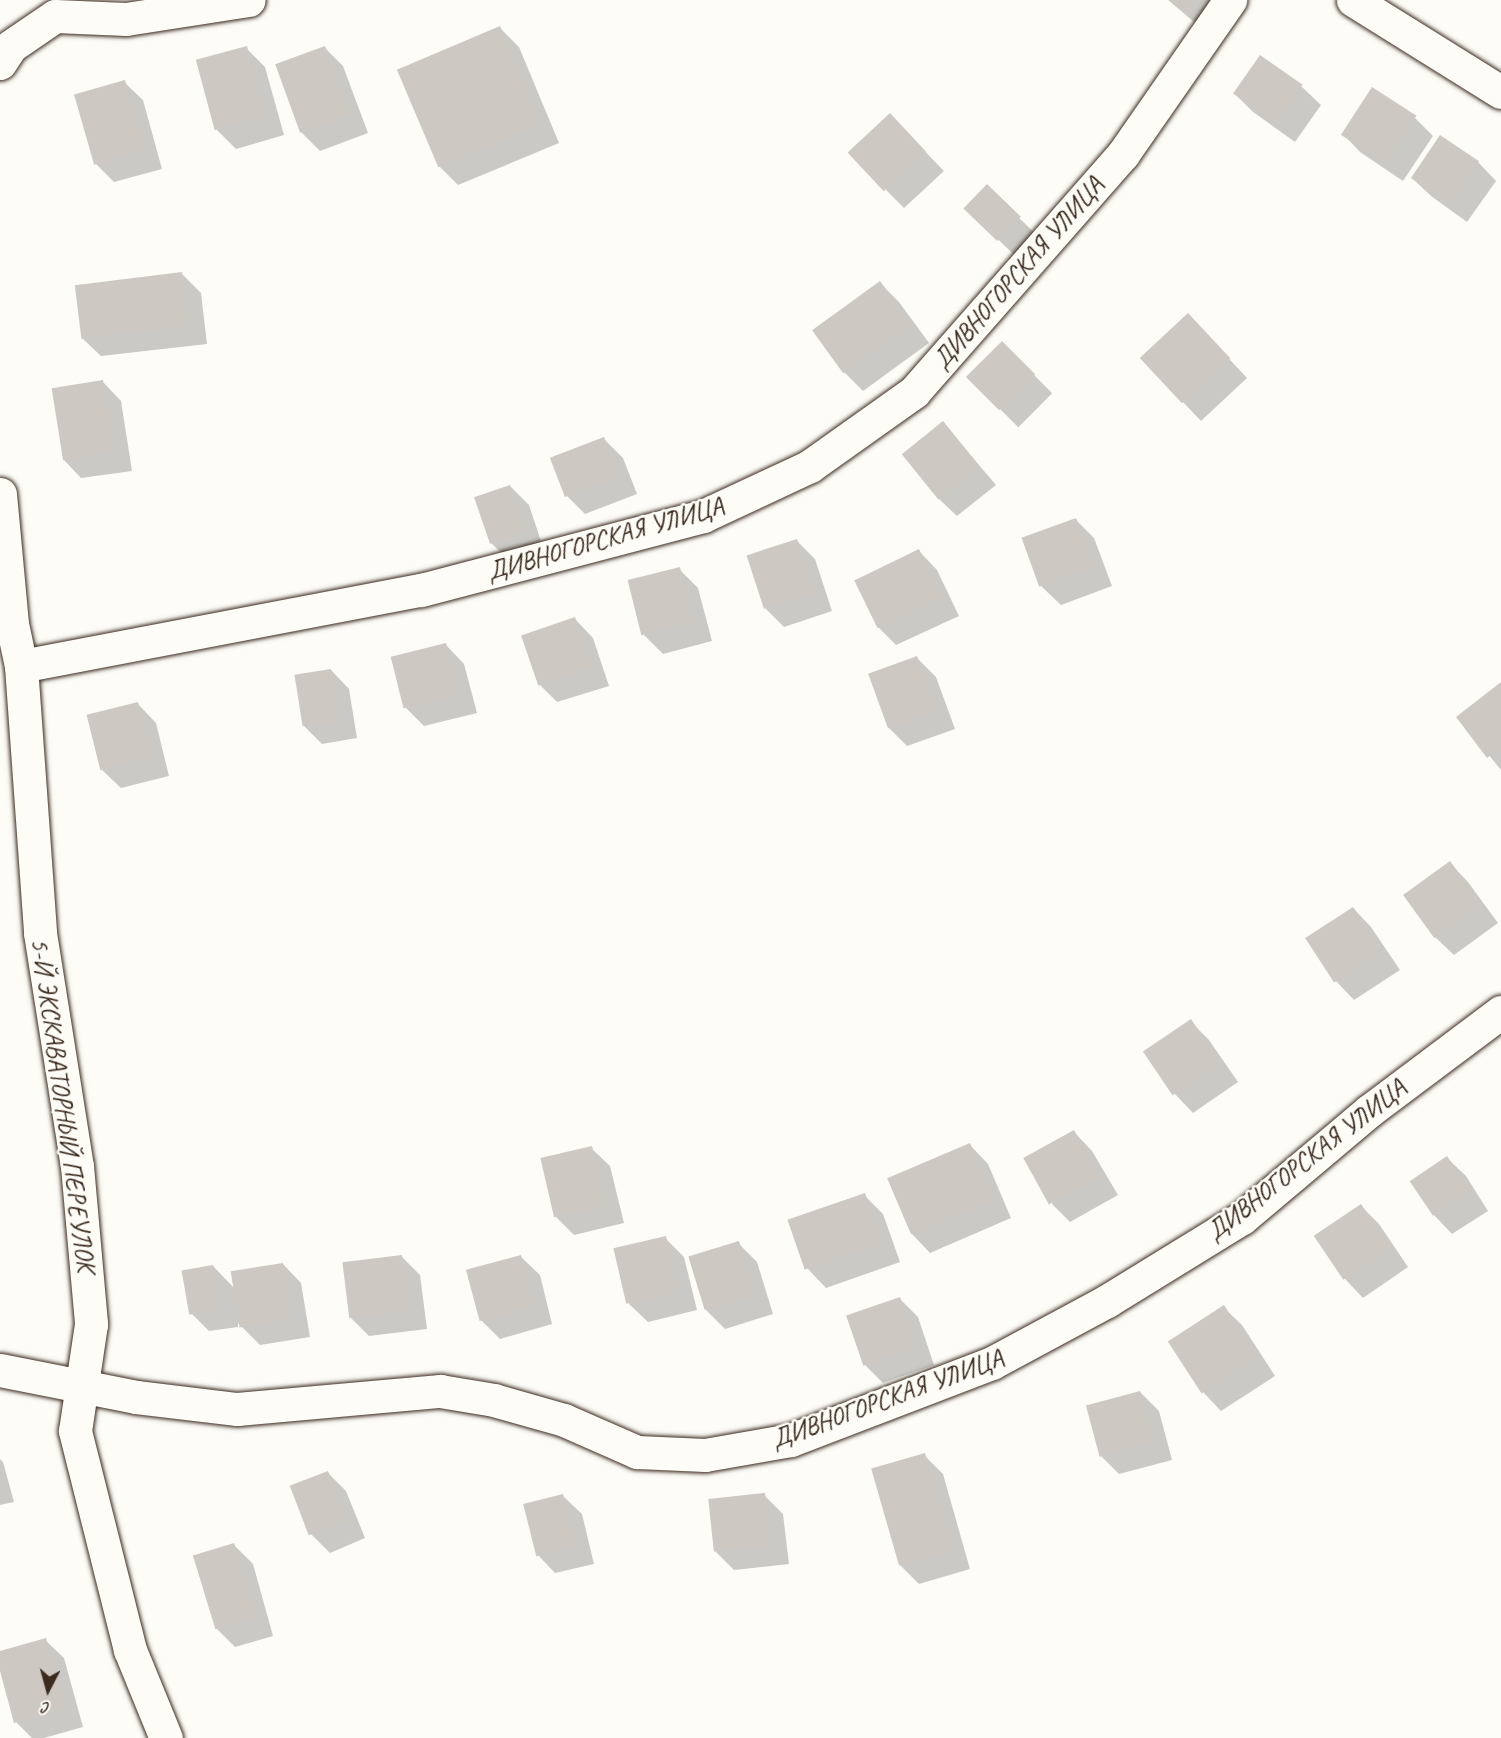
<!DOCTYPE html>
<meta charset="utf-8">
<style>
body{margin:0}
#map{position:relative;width:1501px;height:1738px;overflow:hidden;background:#fdfcf7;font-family:Caveat,sans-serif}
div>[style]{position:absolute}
.shadow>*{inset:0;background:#0003;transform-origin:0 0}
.building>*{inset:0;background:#cdc8c2;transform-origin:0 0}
.roads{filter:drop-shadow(0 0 2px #3b2a1e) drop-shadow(0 0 2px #3b2a1e)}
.minor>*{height:33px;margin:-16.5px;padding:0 16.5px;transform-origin:16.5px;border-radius:16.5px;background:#fdfcf7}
span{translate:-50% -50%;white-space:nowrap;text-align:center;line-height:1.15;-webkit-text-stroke:5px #fdfcf7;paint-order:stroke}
.street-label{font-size:26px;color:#3b2a1e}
.north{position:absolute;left:18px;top:1660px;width:60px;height:60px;-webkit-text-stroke:4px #fdfcf7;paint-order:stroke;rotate:186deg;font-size:16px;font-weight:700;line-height:24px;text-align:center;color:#3b2a1e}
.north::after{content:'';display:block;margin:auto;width:21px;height:27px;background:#3b2a1e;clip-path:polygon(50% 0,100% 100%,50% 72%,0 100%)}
</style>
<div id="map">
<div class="shadow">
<i style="clip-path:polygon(1168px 0,1233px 0,1206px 32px)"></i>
<i style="clip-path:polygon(500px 28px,519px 47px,559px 143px,458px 185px,439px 166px)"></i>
<i style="clip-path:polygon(246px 48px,265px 67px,284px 135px,236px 149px,217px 130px)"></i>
<i style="clip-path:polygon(325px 48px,343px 66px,368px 133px,320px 151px,301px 132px)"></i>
<i style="clip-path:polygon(1261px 57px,1302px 87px,1321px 105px,1295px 142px,1253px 112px,1235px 94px)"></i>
<i style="clip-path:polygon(124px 82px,143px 100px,162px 169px,114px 182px,95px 163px)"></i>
<i style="clip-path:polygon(1415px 118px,1433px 136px,1403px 181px,1360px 152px,1342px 133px)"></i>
<i style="clip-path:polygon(908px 134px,944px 171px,904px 208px,886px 190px)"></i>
<i style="clip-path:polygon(1478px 162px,1496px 181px,1467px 222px,1431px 196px,1412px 178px)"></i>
<i style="left:987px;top:187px;width:71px;height:30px;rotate:44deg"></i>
<i style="clip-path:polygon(182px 274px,201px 293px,207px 344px,101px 356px,82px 338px)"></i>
<i style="clip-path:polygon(880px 283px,899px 302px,929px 343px,863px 391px,844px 372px)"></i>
<i style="clip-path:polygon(1206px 334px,1247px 378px,1201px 421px,1142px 359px)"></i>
<i style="left:1002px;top:343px;width:71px;height:48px;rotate:45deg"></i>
<i style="clip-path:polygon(103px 382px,121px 401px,132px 471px,81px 478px,63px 459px)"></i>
<i style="clip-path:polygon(943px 423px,996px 485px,957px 516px,938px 498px)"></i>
<i style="clip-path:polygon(604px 439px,623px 458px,637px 494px,585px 514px,567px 496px,552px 458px)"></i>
<i style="clip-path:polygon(510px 486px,529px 505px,544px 550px,510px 561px,491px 543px)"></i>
<i style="clip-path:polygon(1075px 519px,1094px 538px,1112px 586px,1061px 605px,1042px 587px,1024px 539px)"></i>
<i style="clip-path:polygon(796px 540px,815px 559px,832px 611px,784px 627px,765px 608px)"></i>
<i style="clip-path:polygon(919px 551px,937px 570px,959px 616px,896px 645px,878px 627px)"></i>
<i style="clip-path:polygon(679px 569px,698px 588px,712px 641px,663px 654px,644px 635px)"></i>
<i style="clip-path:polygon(575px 619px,593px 638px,609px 686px,557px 702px,539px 684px)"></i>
<i style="clip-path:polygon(446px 645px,464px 664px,477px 713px,424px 726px,406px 708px,393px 658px)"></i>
<i style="clip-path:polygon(917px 658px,936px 677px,955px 729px,907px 746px,888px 727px)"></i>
<i style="clip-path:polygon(331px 670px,349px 689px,357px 738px,322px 744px,303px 725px)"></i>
<i style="clip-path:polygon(1501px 684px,1501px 770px,1458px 717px)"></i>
<i style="clip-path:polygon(138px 704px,156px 723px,169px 776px,121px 788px,102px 770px)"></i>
<i style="clip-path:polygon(1450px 863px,1468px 882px,1498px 923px,1454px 955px,1435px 937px)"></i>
<i style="clip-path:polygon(1353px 908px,1371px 927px,1400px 970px,1354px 1000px,1336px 981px)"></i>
<i style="clip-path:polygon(1190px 1021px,1209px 1040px,1238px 1082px,1193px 1113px,1175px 1094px,1145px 1052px)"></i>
<i style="clip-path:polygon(1074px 1132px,1092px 1151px,1118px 1195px,1070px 1222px,1052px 1204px)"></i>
<i style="clip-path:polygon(970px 1145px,988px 1164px,1011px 1218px,930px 1253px,912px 1234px)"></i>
<i style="clip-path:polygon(591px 1148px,610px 1166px,624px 1223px,574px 1235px,555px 1216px)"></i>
<i style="clip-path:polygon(1447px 1158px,1466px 1176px,1488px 1211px,1452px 1234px,1434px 1215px,1412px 1181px)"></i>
<i style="clip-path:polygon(864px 1195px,883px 1214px,900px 1262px,826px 1288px,808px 1269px,790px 1221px)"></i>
<i style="clip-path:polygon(1361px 1206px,1379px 1224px,1408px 1267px,1363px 1298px,1345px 1279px)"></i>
<i style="clip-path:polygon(665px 1238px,684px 1257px,697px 1310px,648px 1322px,629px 1304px)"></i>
<i style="clip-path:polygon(738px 1243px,757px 1262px,773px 1314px,725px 1329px,706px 1310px)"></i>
<i style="clip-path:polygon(402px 1257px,420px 1275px,427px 1329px,369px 1336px,350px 1317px)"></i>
<i style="clip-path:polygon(521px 1257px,540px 1275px,552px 1324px,500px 1339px,481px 1320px)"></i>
<i style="clip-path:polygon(283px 1264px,301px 1283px,310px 1337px,260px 1345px,238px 1323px,238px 1327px,209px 1331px,190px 1312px,213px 1266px,235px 1289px)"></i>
<i style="clip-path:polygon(899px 1298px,918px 1317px,934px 1365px,883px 1383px,864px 1364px)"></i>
<i style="clip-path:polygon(1223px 1307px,1242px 1325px,1275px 1376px,1221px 1411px,1203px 1392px,1169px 1342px)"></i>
<i style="clip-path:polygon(1140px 1392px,1159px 1411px,1172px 1460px,1119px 1474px,1101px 1456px,1087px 1407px)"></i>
<i style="clip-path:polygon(924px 1455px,943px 1474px,970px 1569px,919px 1584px,900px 1565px)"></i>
<i style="clip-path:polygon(0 1459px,3px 1462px,14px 1502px,0 1505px)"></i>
<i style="clip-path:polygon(327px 1472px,346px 1491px,365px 1538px,330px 1553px,311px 1534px)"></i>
<i style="clip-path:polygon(764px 1495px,783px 1514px,789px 1564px,734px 1570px,716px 1552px)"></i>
<i style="clip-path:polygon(563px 1496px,582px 1514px,594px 1564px,555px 1573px,537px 1554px)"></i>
<i style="clip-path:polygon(234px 1545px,253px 1564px,273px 1636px,235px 1647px,216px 1628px)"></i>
<i style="clip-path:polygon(45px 1640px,64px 1658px,83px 1727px,44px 1738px,32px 1738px,16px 1722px,0 1666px,0 1653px)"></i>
</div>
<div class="building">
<i style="clip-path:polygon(1169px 0,1198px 0,1186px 14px)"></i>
<i style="left:500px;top:26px;width:106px;height:112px;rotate:67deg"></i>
<i style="left:247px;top:46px;width:73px;height:53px;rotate:75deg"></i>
<i style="left:325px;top:46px;width:73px;height:53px;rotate:70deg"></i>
<i style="left:1260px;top:55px;width:52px;height:47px;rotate:35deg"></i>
<i style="left:125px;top:80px;width:73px;height:53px;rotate:74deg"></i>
<i style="left:1372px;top:87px;width:53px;height:57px;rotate:33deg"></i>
<i style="left:890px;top:113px;width:53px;height:58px;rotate:47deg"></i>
<i style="left:1440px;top:135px;width:47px;height:52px;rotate:34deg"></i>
<i style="left:987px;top:184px;width:47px;height:34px;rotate:44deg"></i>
<i style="left:182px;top:272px;width:54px;height:108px;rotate:83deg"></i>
<i style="left:880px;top:281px;width:53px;height:84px;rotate:54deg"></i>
<i style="left:1188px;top:313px;width:62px;height:66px;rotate:47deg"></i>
<i style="left:1002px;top:341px;width:47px;height:51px;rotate:45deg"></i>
<i style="left:103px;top:380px;width:73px;height:52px;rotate:81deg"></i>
<i style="left:943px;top:421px;width:58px;height:53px;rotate:51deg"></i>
<i style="left:604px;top:437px;width:42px;height:58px;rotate:69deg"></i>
<i style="left:510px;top:485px;width:49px;height:38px;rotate:71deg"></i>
<i style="left:1076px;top:518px;width:52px;height:58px;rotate:70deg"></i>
<i style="left:797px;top:539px;width:56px;height:53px;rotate:72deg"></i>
<i style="left:919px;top:549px;width:53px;height:72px;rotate:64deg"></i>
<i style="left:680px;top:567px;width:57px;height:54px;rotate:76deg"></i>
<i style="left:575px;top:617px;width:53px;height:57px;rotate:71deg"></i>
<i style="left:446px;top:643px;width:53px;height:57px;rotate:76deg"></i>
<i style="left:917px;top:656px;width:58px;height:52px;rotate:70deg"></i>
<i style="left:331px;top:669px;width:52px;height:37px;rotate:81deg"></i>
<i style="clip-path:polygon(1501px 682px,1501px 747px,1487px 758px,1456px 717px)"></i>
<i style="left:138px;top:702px;width:57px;height:53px;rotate:76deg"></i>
<i style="left:1450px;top:861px;width:53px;height:58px;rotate:54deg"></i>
<i style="left:1353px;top:907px;width:53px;height:57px;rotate:57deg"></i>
<i style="left:1191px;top:1019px;width:53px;height:58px;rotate:56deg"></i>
<i style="left:1074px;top:1130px;width:53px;height:58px;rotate:61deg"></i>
<i style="left:970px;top:1143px;width:61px;height:90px;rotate:67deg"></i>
<i style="left:592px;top:1146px;width:61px;height:53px;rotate:77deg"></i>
<i style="left:1447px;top:1156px;width:42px;height:45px;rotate:56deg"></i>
<i style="left:865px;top:1193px;width:53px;height:82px;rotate:71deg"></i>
<i style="left:1361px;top:1204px;width:53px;height:57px;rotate:56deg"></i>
<i style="left:666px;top:1236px;width:57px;height:54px;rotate:77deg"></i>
<i style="left:739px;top:1241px;width:56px;height:53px;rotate:73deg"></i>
<i style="left:402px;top:1255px;width:56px;height:60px;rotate:83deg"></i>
<i style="left:521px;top:1255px;width:53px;height:57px;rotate:75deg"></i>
<i style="left:283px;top:1263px;width:57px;height:53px;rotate:81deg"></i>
<i style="left:213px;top:1265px;width:45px;height:32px;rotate:80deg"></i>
<i style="left:900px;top:1297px;width:53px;height:57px;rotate:71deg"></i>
<i style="left:1224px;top:1305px;width:62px;height:67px;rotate:57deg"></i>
<i style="left:1140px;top:1391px;width:53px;height:56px;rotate:75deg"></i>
<i style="left:925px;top:1453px;width:101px;height:56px;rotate:74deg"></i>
<i style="left:328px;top:1471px;width:53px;height:41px;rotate:69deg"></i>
<i style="left:765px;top:1493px;width:53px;height:57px;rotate:84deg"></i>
<i style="left:563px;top:1494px;width:54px;height:41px;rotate:76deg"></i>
<i style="left:234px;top:1543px;width:77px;height:43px;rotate:73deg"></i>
<i style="clip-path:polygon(46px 1638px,66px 1708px,14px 1723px,0 1671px,0 1651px)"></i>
</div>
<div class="roads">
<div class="minor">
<i style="left:1353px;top:0;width:174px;rotate:31.9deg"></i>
<i style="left:55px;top:16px;width:71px;rotate:2.4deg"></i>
<i style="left:126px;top:19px;width:124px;rotate:-8.8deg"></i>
<i style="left:0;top:63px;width:20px;rotate:-57deg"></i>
<i style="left:11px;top:46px;width:53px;rotate:-34.3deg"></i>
<i style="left:0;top:494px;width:131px;rotate:84.7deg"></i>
<i style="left:12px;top:624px;width:43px;rotate:77.9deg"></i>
<i style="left:21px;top:666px;width:268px;rotate:85.9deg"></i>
<i style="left:40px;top:933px;width:236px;rotate:81deg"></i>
<i style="left:77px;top:1166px;width:159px;rotate:84.9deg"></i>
<i style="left:91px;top:1324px;width:108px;rotate:98.5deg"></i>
<i style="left:75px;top:1431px;width:226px;rotate:75.9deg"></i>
<i style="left:130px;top:1650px;width:95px;rotate:67.8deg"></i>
<i style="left:21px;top:666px;width:407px;rotate:-10.8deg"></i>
<i style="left:421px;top:590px;width:292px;rotate:-14.7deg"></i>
<i style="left:703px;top:516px;width:118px;rotate:-25deg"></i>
<i style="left:810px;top:466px;width:128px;rotate:-35.4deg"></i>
<i style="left:914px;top:392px;width:317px;rotate:-48.7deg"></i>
<i style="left:1123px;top:154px;width:188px;rotate:-55.2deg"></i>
<i style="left:0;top:1370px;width:139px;rotate:11.2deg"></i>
<i style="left:136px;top:1397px;width:102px;rotate:6.8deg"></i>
<i style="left:237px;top:1409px;width:204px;rotate:-5.1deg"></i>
<i style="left:440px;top:1391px;width:55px;rotate:9.5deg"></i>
<i style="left:494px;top:1400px;width:73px;rotate:15.9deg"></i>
<i style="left:564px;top:1420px;width:80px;rotate:23.7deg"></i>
<i style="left:637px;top:1452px;width:68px;rotate:2.5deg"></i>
<i style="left:705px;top:1455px;width:87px;rotate:-9.9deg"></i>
<i style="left:791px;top:1440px;width:215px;rotate:-21deg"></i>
<i style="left:992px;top:1363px;width:131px;rotate:-28.3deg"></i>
<i style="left:1107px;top:1301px;width:158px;rotate:-31.6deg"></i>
<i style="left:1242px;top:1218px;width:166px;rotate:-40.1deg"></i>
<i style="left:1369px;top:1111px;width:165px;rotate:-36.9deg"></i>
</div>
</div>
<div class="street-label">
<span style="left:1018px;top:273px;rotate:-49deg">ДИВНОГОРСКАЯ УЛИЦА</span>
<span style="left:605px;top:539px;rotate:-16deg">ДИВНОГОРСКАЯ УЛИЦА</span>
<span style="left:63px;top:1105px;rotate:82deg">5-Й ЭКСКАВАТОРНЫЙ ПЕРЕУЛОК</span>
<span style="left:1306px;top:1160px;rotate:-38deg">ДИВНОГОРСКАЯ УЛИЦА</span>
<span style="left:887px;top:1399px;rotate:-20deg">ДИВНОГОРСКАЯ УЛИЦА</span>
</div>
<div class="north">С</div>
</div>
